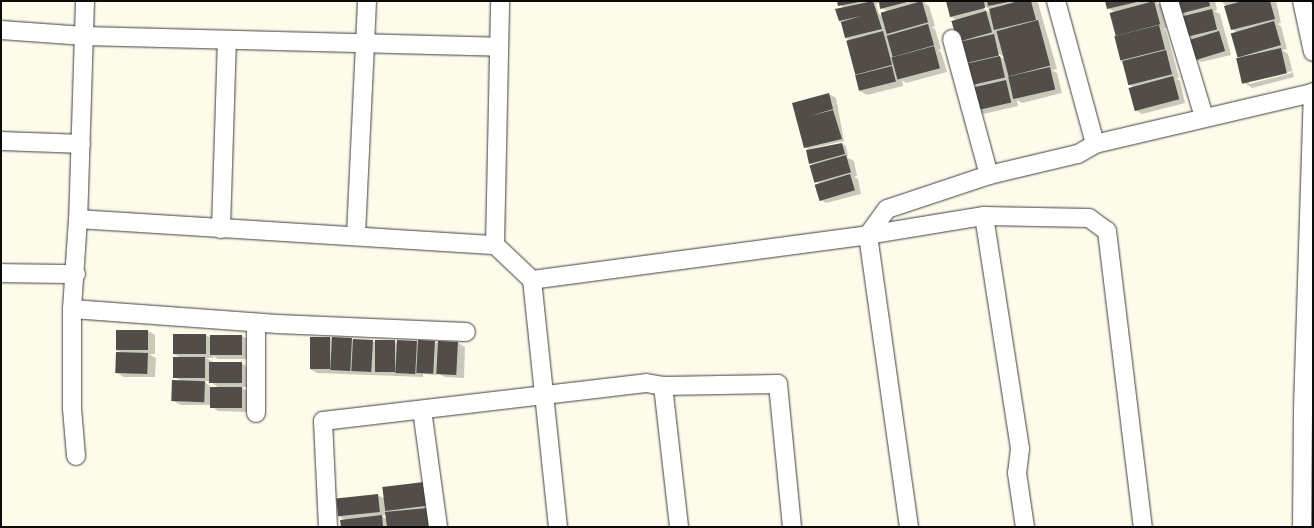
<!DOCTYPE html>
<style>
body{margin:0}
#map{position:relative;width:1314px;height:528px;overflow:hidden;background:#fdfbea;font-family:"Times New Roman",serif}
div>[style]{position:absolute}
.shadow>*{inset:0;background:#0003}
.building>*{inset:0;background:#524d48;transform-origin:0 0}
.roads{filter:drop-shadow(0 0 1px #3e3e3e) drop-shadow(0 0 1px #3e3e3e)}
.street>*{height:18px;margin:-9px;padding:0 9px;transform-origin:9px;border-radius:9px;background:#fff}
span{translate:-50% -50%;white-space:nowrap;text-align:center;line-height:1.15;-webkit-text-stroke:4px #fff;paint-order:stroke}
.frame{position:absolute;inset:0;border:2px solid #0b0b0b;pointer-events:none}
</style>
<div id="map">
<div class="shadow">
<i style="clip-path:polygon(evenodd,836px 1px,929px 1px,924px 3px,929px 6px,935px 26px,932px 27px,935px 29px,941px 49px,938px 50px,941px 52px,947px 72px,906px 83px,902px 80px,903px 86px,867px 95px,860px 91px,850px 41px,846px 38px,840px 21px,844px 8px,836px 1px,880px 3px,881px 8px,887px 11px,883px 17px,879px 14px,876px 4px,880px 3px)"></i>
<i style="clip-path:polygon(evenodd,947px 1px,1034px 1px,1038px 3px,1057px 69px,1052px 70px,1057px 73px,1062px 93px,1022px 103px,1017px 100px,1018px 106px,983px 114px,976px 110px,956px 20px,951px 17px,947px 1px,982px 5px,991px 10px,991px 13px,981px 7px,982px 5px,947px 1px,995px 51px,1004px 57px,1004px 59px,994px 53px,995px 51px)"></i>
<i style="clip-path:polygon(1106px 1px,1159px 1px,1156px 3px,1161px 5px,1167px 28px,1163px 29px,1166px 30px,1179px 78px,1176px 78px,1180px 81px,1185px 103px,1142px 114px,1135px 110px,1132px 86px,1128px 84px,1121px 59px,1119px 36px,1116px 34px,1113px 11px,1108px 8px)"></i>
<i style="clip-path:polygon(1176px 1px,1215px 1px,1217px 10px,1214px 11px,1220px 14px,1231px 55px,1201px 62px,1193px 58px,1185px 17px,1179px 13px)"></i>
<i style="clip-path:polygon(evenodd,1221px 1px,1276px 1px,1281px 23px,1277px 24px,1281px 26px,1287px 49px,1282px 50px,1288px 54px,1294px 77px,1252px 88px,1245px 83px,1243px 59px,1238px 56px,1236px 32px,1232px 29px,1226px 6px,1221px 1px,1292px 71px,1292px 73px,1249px 84px,1249px 82px,1292px 71px)"></i>
<i style="clip-path:polygon(829px 94px,836px 98px,844px 141px,808px 149px,805px 147px,793px 103px)"></i>
<i style="clip-path:polygon(842px 144px,846px 146px,848px 156px,846px 157px,854px 161px,857px 176px,854px 177px,858px 179px,861px 194px,826px 203px,819px 199px,819px 183px,814px 181px,813px 165px,809px 163px)"></i>
<i style="clip-path:polygon(148px 331px,155px 335px,155px 354px,149px 354px,156px 358px,155px 377px,124px 377px,117px 373px,123px 353px,116px 350px)"></i>
<i style="clip-path:polygon(evenodd,206px 335px,211px 338px,211px 336px,242px 336px,250px 340px,249px 359px,218px 359px,213px 356px,213px 358px,206px 358px,213px 362px,241px 363px,249px 368px,249px 387px,240px 387px,249px 392px,249px 412px,218px 411px,210px 405px,181px 405px,173px 401px,182px 381px,174px 377px,181px 358px,174px 354px,206px 335px,204px 381px,210px 381px,219px 388px,212px 388px,204px 381px)"></i>
<i style="clip-path:polygon(330px 338px,376px 342px,458px 343px,465px 347px,464px 378px,445px 377px,437px 373px,437px 375px,423px 374px,423px 377px,317px 373px,310px 369px)"></i>
<i style="clip-path:polygon(evenodd,424px 483px,436px 527px,342px 527px,346px 520px,339px 517px,378px 495px,385px 499px,424px 483px,387px 515px,387px 519px,381px 516px,387px 515px)"></i>
</div>
<div class="building">
<i style="clip-path:polygon(837px 1px,859px 1px,859px 2px,838px 6px)"></i>
<i style="clip-path:polygon(873px 1px,882px 29px,845px 38px,841px 22px,861px 16px,839px 21px,835px 9px)"></i>
<i style="clip-path:polygon(879px 1px,907px 1px,907px 2px,880px 9px)"></i>
<i style="left:922px;top:1px;width:22px;height:43px;rotate:74deg"></i>
<i style="clip-path:polygon(946px 1px,984px 1px,985px 8px,950px 17px)"></i>
<i style="clip-path:polygon(987px 1px,1008px 1px,1008px 2px,988px 6px)"></i>
<i style="clip-path:polygon(1019px 1px,1031px 1px,1036px 20px,994px 30px,989px 9px)"></i>
<i style="clip-path:polygon(1105px 1px,1137px 1px,1137px 2px,1107px 9px)"></i>
<i style="left:1154px;top:1px;width:24px;height:46px;rotate:75deg"></i>
<i style="clip-path:polygon(1175px 1px,1209px 1px,1210px 6px,1179px 14px)"></i>
<i style="clip-path:polygon(1243px 1px,1270px 1px,1275px 19px,1231px 30px,1224px 6px)"></i>
<i style="left:1212px;top:9px;width:21px;height:32px;rotate:76deg"></i>
<i style="left:986px;top:11px;width:22px;height:36px;rotate:74deg"></i>
<i style="left:1038px;top:20px;width:47px;height:43px;rotate:75deg"></i>
<i style="left:1274px;top:21px;width:25px;height:45px;rotate:74deg"></i>
<i style="left:928px;top:24px;width:22px;height:43px;rotate:74deg"></i>
<i style="left:1159px;top:25px;width:25px;height:46px;rotate:76deg"></i>
<i style="left:883px;top:31px;width:35px;height:38px;rotate:75deg"></i>
<i style="left:1219px;top:31px;width:21px;height:32px;rotate:73deg"></i>
<i style="left:994px;top:34px;width:22px;height:37px;rotate:77deg"></i>
<i style="left:934px;top:46px;width:23px;height:44px;rotate:75deg"></i>
<i style="left:1281px;top:48px;width:26px;height:46px;rotate:77deg"></i>
<i style="left:1166px;top:50px;width:25px;height:45px;rotate:76deg"></i>
<i style="left:1000px;top:56px;width:22px;height:37px;rotate:77deg"></i>
<i style="left:892px;top:66px;width:16px;height:38px;rotate:76deg"></i>
<i style="left:1050px;top:67px;width:23px;height:43px;rotate:77deg"></i>
<i style="left:1173px;top:76px;width:24px;height:46px;rotate:75deg"></i>
<i style="left:1006px;top:80px;width:23px;height:37px;rotate:77deg"></i>
<i style="clip-path:polygon(829px 93px,833px 109px,810px 116px,833px 110px,842px 139px,804px 148px,792px 103px)"></i>
<i style="clip-path:polygon(842px 143px,845px 154px,809px 164px,806px 150px)"></i>
<i style="left:846px;top:155px;width:18px;height:38px;rotate:74deg"></i>
<i style="left:850px;top:174px;width:17px;height:37px;rotate:73deg"></i>
<i style="left:116px;top:330px;width:32px;height:20px"></i>
<i style="left:173px;top:334px;width:33px;height:20px"></i>
<i style="left:210px;top:335px;width:32px;height:20px"></i>
<i style="left:310px;top:337px;width:20px;height:32px"></i>
<i style="left:332px;top:337px;width:20px;height:33px;rotate:3deg"></i>
<i style="left:353px;top:339px;width:20px;height:32px;rotate:3deg"></i>
<i style="left:375px;top:340px;width:20px;height:32px"></i>
<i style="left:397px;top:340px;width:20px;height:33px;rotate:3deg"></i>
<i style="left:418px;top:340px;width:17px;height:33px;rotate:3deg"></i>
<i style="left:438px;top:341px;width:20px;height:33px;rotate:3deg"></i>
<i style="left:116px;top:352px;width:32px;height:21px;rotate:2deg"></i>
<i style="left:173px;top:357px;width:32px;height:21px"></i>
<i style="left:209px;top:362px;width:33px;height:21px"></i>
<i style="left:172px;top:380px;width:33px;height:21px;rotate:2deg"></i>
<i style="left:210px;top:387px;width:32px;height:21px"></i>
<i style="left:424px;top:482px;width:24px;height:42px;rotate:83deg"></i>
<i style="left:378px;top:494px;width:18px;height:42px;rotate:84deg"></i>
<i style="clip-path:polygon(427px 508px,429px 527px,387px 527px,385px 512px)"></i>
<i style="clip-path:polygon(382px 515px,383px 527px,341px 527px,340px 520px)"></i>
</div>
<div class="roads">
<div class="street">
<i style="left:85px;top:1px;width:218px;rotate:91.8deg"></i>
<i style="left:78px;top:219px;width:418px;rotate:3.6deg"></i>
<i style="left:495px;top:245px;width:51px;rotate:43.4deg"></i>
<i style="left:1056px;top:1px;width:148px;rotate:74.7deg"></i>
<i style="left:1169px;top:1px;width:121px;rotate:73.2deg"></i>
<i style="left:1302px;top:1px;width:52px;rotate:77.8deg"></i>
<i style="left:1px;top:30px;width:84px;rotate:4.1deg"></i>
<i style="left:85px;top:36px;width:414px;rotate:1.5deg"></i>
<i style="left:952px;top:39px;width:141px;rotate:74.8deg"></i>
<i style="left:1px;top:141px;width:80px;rotate:2.1deg"></i>
<i style="left:984px;top:216px;width:105px;rotate:1.1deg"></i>
<i style="left:1089px;top:218px;width:22px;rotate:36deg"></i>
<i style="left:1107px;top:231px;width:298px;rotate:83.1deg"></i>
<i style="left:221px;top:229px;width:189px;rotate:-88.2deg"></i>
<i style="left:356px;top:235px;width:234px;rotate:-87.3deg"></i>
<i style="left:495px;top:245px;width:244px;rotate:-88.8deg"></i>
<i style="left:1px;top:273px;width:75px;rotate:0.8deg"></i>
<i style="left:72px;top:309px;width:206px;rotate:4.2deg"></i>
<i style="left:277px;top:324px;width:189px;rotate:2.4deg"></i>
<i style="left:663px;top:386px;width:142px;rotate:83.5deg"></i>
<i style="left:422px;top:410px;width:118px;rotate:82.2deg"></i>
<i style="left:256px;top:413px;width:90px;rotate:-90deg"></i>
<i style="left:76px;top:456px;width:48px;rotate:-94.8deg"></i>
<i style="left:72px;top:408px;width:99px;rotate:-90deg"></i>
<i style="left:72px;top:309px;width:90px;rotate:-86.2deg"></i>
<i style="left:328px;top:527px;width:106px;rotate:-92.7deg"></i>
<i style="left:323px;top:421px;width:325px;rotate:-6.7deg"></i>
<i style="left:646px;top:383px;width:17px;rotate:10deg"></i>
<i style="left:663px;top:386px;width:115px;rotate:-1deg"></i>
<i style="left:778px;top:384px;width:144px;rotate:84.4deg"></i>
<i style="left:558px;top:527px;width:248px;rotate:-96deg"></i>
<i style="left:532px;top:280px;width:339px;rotate:-7.6deg"></i>
<i style="left:868px;top:235px;width:118px;rotate:-9.3deg"></i>
<i style="left:984px;top:216px;width:236px;rotate:81.2deg"></i>
<i style="left:1020px;top:449px;width:24px;rotate:97deg"></i>
<i style="left:1017px;top:473px;width:55px;rotate:81.6deg"></i>
<i style="left:909px;top:527px;width:295px;rotate:-98deg"></i>
<i style="left:868px;top:235px;width:32px;rotate:-54deg"></i>
<i style="left:887px;top:209px;width:108px;rotate:-18.4deg"></i>
<i style="left:989px;top:175px;width:91px;rotate:-13.3deg"></i>
<i style="left:1078px;top:154px;width:20px;rotate:-30deg"></i>
<i style="left:1095px;top:144px;width:224px;rotate:-13.2deg"></i>
<i style="left:1302px;top:527px;width:119px;rotate:-89.5deg"></i>
<i style="left:1303px;top:408px;width:316px;rotate:-88.2deg"></i>
</div>
</div>
<div class="frame"></div>
</div>
